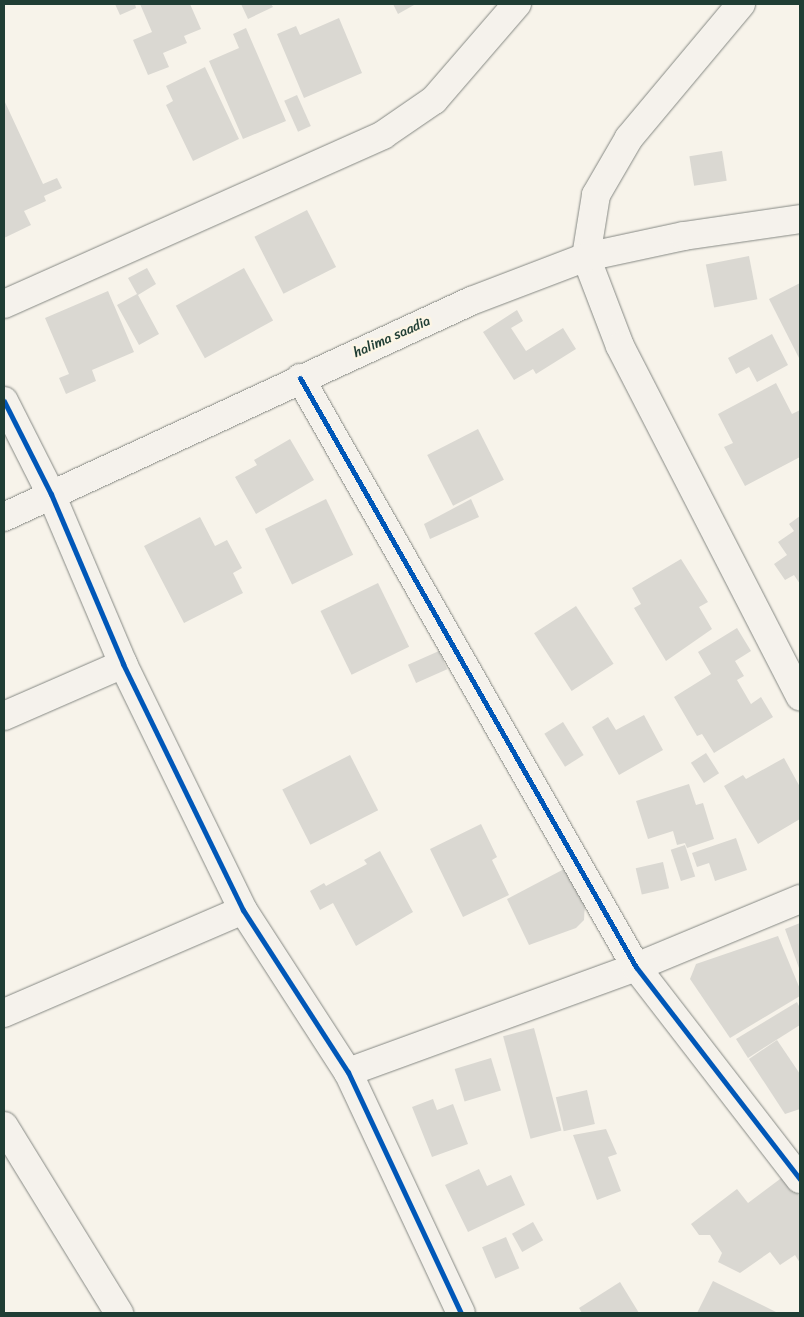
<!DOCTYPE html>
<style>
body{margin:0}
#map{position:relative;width:804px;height:1317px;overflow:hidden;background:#f7f3ea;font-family:Sriracha,sans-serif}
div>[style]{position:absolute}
.building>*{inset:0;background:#dad8d2;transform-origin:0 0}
.roads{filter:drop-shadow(0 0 1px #868984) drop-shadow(0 0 1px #868984)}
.minor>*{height:28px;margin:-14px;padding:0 14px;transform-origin:14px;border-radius:14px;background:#f5f2ec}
.cycleway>*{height:5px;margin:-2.5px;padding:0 2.5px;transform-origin:2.5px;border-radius:2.5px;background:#0057b8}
span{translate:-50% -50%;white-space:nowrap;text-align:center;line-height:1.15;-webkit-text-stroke:5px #fcf5e5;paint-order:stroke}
.street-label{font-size:14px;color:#1f3d34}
.frame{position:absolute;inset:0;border:5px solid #1f3d34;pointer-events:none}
</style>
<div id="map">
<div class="building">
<i style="clip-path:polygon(115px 4px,135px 4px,136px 8px,120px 15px)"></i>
<i style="clip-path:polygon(140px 4px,190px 4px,201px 29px,184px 36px,187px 43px,163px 53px,169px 67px,148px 75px,133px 40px,152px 32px)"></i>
<i style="clip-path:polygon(241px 4px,271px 4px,273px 7px,248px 19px)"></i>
<i style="clip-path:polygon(393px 4px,413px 4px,414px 5px,398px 14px)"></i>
<i style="clip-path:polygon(339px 18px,362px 73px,304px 98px,277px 34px,296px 26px,300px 35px)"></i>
<i style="clip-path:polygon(246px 28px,286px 121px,243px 139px,209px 61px,239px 48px,233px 34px)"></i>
<i style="clip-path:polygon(205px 67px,239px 139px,193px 161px,166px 105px,173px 101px,166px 86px)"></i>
<i style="left:297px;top:95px;width:34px;height:14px;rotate:66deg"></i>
<i style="clip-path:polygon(4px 100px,43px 184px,57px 178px,62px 188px,44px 196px,46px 201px,24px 211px,31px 225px,4px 238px)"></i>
<i style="left:722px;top:151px;width:30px;height:33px;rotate:81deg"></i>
<i style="left:307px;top:210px;width:64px;height:59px;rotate:63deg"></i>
<i style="left:749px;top:256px;width:44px;height:44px;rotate:79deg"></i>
<i style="clip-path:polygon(147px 268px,156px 284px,138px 295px,159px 334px,139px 345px,117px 305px,137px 294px,128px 278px)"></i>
<i style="left:244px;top:268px;width:60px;height:78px;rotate:61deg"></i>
<i style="clip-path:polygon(800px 283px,800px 360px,769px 299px)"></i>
<i style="clip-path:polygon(108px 291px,134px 352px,92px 370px,96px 381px,66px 394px,59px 378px,69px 374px,45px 318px)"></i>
<i style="clip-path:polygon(517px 310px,523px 321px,511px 328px,526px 351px,563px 328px,576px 349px,536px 374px,533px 369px,514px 380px,483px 332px)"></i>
<i style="clip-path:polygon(772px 334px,788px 365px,757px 382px,749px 367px,736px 374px,728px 358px)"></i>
<i style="clip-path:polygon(776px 383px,792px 414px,800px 410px,800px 457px,745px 486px,724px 447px,733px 443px,718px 414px)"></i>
<i style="left:478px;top:429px;width:57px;height:57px;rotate:63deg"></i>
<i style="clip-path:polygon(290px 439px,314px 480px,256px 514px,235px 477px,257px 465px,254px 460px)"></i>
<i style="left:326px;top:499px;width:62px;height:68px;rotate:64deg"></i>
<i style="clip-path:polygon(471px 499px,479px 517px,430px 539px,424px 524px)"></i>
<i style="clip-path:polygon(800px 516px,800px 584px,794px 575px,785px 580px,774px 564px,787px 555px,778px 542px,794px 531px,789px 524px)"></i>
<i style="clip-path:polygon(200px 517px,215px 546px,227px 540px,242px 568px,233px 573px,243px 593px,184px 623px,144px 546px)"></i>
<i style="clip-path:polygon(681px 559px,708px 602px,699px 607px,712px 629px,666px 661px,634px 608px,641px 604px,632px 588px)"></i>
<i style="left:378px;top:583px;width:71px;height:64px;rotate:64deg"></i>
<i style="left:576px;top:606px;width:69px;height:50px;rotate:57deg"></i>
<i style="clip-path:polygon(737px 628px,751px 651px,735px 661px,744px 676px,737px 680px,751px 704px,761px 697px,773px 717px,714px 753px,702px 734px,697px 736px,674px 697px,711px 674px,698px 652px)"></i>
<i style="left:439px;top:651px;width:20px;height:34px;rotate:66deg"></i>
<i style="clip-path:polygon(644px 715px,663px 750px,619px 775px,592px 727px,608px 717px,616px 730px)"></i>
<i style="left:563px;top:722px;width:39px;height:22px;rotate:58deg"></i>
<i style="left:706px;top:753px;width:24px;height:18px;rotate:57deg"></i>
<i style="left:350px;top:755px;width:62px;height:76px;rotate:63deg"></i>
<i style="clip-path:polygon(784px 758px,800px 787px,800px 819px,758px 844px,724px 786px,743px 775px,746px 779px)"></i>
<i style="clip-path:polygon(689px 784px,696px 805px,703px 803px,714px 839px,687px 848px,685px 843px,677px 845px,673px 831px,648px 839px,636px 801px)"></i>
<i style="clip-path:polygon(481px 824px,497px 857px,492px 860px,509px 895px,463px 917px,430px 849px)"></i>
<i style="clip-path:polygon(736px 838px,747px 870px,715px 881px,709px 863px,697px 867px,692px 853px)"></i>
<i style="left:685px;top:845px;width:33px;height:15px;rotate:72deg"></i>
<i style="clip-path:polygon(380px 851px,413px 912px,356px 946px,333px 903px,320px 910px,310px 891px,324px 883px,326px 886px,367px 864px,364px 860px)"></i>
<i style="left:663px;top:862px;width:27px;height:28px;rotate:77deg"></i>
<i style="clip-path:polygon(566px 868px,585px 902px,584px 920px,576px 928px,529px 945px,507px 899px)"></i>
<i style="clip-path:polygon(800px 923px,800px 971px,785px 929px)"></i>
<i style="clip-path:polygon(778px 936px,800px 989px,800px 996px,730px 1038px,690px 979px,696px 964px)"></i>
<i style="clip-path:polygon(797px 1002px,800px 1008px,800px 1025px,748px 1058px,736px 1039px)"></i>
<i style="left:534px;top:1028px;width:106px;height:32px;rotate:75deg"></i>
<i style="clip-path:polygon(777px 1040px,800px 1074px,800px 1109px,785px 1114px,749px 1059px)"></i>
<i style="left:491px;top:1058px;width:34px;height:38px;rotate:73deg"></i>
<i style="left:587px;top:1090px;width:35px;height:32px;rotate:77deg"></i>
<i style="clip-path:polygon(433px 1099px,437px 1110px,453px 1104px,468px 1144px,432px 1157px,412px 1107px)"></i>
<i style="clip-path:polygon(606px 1129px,617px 1154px,608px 1157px,621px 1191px,597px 1200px,573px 1135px)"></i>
<i style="clip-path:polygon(479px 1169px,487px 1186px,511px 1175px,525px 1205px,468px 1232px,445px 1185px)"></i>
<i style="clip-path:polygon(784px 1176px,800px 1197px,800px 1263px,795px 1255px,780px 1265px,770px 1252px,740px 1273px,718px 1262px,722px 1253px,710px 1235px,699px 1235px,691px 1224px,737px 1189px,748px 1203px)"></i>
<i style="left:533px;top:1222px;width:21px;height:24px;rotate:61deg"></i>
<i style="left:506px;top:1237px;width:34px;height:26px;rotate:67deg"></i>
<i style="clip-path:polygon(713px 1281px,778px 1313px,697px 1313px)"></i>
<i style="clip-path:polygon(620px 1282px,639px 1313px,582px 1313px,579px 1308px)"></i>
</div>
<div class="roads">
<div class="minor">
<i style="left:741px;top:4px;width:175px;rotate:129.9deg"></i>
<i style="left:629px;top:138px;width:66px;rotate:120.1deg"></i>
<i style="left:596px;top:195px;width:63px;rotate:99.2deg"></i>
<i style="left:586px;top:257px;width:95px;rotate:69.1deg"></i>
<i style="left:620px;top:346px;width:394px;rotate:62.8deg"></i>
<i style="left:4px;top:304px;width:415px;rotate:-24deg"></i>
<i style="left:383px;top:135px;width:62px;rotate:-34.5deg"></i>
<i style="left:434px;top:100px;width:127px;rotate:-49.2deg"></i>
<i style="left:300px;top:378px;width:678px;rotate:60.3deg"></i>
<i style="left:636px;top:967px;width:268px;rotate:52.3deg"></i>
<i style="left:4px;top:401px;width:104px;rotate:63.2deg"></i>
<i style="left:51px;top:494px;width:185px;rotate:67deg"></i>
<i style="left:123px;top:664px;width:274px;rotate:64deg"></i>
<i style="left:243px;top:910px;width:193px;rotate:57.1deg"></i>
<i style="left:348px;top:1072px;width:266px;rotate:64.9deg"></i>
<i style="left:4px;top:517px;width:515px;rotate:-24.82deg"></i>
<i style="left:471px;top:301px;width:123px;rotate:-20.9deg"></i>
<i style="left:586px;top:257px;width:100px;rotate:-12.1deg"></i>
<i style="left:684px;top:236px;width:117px;rotate:-8.3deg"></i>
<i style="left:4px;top:716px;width:130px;rotate:-23.6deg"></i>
<i style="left:4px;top:1013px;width:260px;rotate:-23.3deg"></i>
<i style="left:348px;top:1072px;width:307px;rotate:-20deg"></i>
<i style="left:636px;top:967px;width:178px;rotate:-22.5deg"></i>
<i style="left:4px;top:1126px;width:220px;rotate:58.4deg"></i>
</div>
</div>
<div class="cycleway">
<i style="left:300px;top:378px;width:678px;rotate:60.3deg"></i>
<i style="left:636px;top:967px;width:268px;rotate:52.3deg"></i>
<i style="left:4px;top:401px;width:104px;rotate:63.2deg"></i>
<i style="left:51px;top:494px;width:185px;rotate:67deg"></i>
<i style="left:123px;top:664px;width:274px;rotate:64deg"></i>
<i style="left:243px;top:910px;width:193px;rotate:57.1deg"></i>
<i style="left:348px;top:1072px;width:266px;rotate:64.9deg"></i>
</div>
<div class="street-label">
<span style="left:392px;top:337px;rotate:-24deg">halima saadia</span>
</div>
<div class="frame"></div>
</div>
